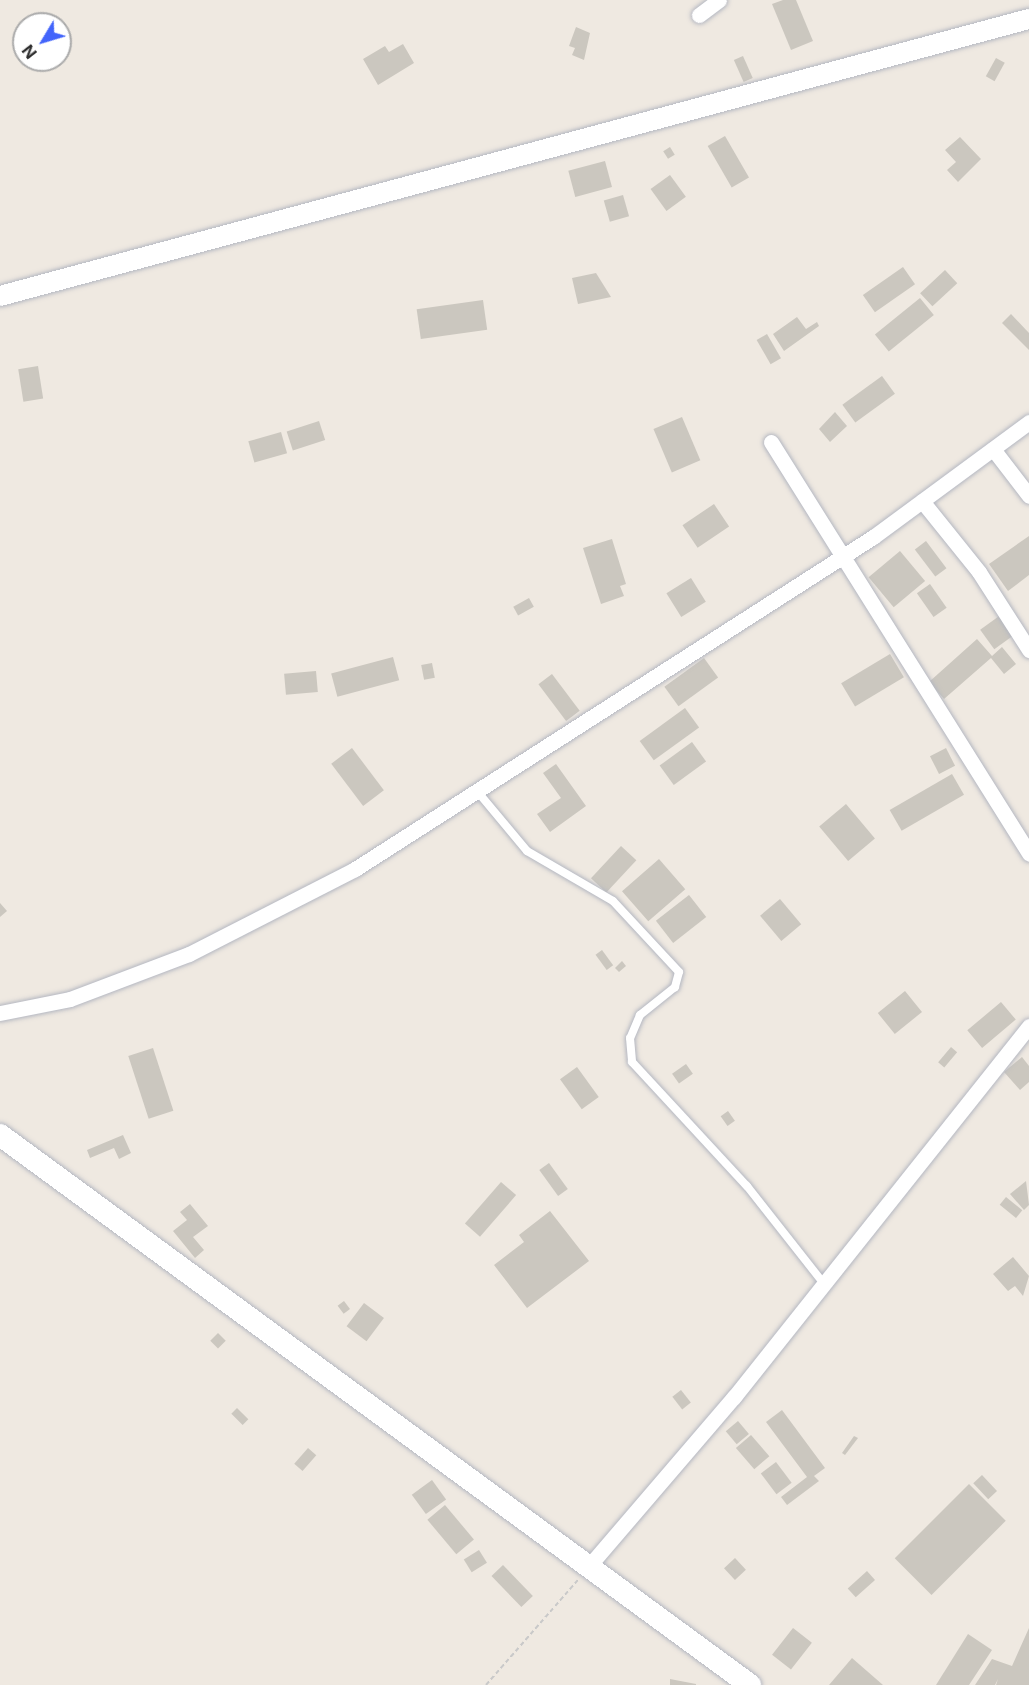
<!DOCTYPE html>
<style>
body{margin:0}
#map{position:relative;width:1029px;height:1685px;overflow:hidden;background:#efe9e1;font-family:Inter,sans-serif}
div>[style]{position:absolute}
.building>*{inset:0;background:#cbc7bf;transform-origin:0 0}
.path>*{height:2px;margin-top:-1px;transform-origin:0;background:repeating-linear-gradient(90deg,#c9c9c9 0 4.5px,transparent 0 7.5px)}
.roads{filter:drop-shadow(0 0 2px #b4b7c1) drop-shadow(0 0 2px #b4b7c1)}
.service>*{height:8px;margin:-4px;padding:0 4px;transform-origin:4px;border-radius:4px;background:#fff}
.minor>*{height:15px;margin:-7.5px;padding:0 7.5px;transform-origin:7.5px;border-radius:7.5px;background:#fff}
.tertiary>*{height:20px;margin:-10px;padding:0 10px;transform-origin:10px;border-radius:10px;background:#fff}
.secondary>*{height:22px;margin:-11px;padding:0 11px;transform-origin:11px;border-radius:11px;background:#fff}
span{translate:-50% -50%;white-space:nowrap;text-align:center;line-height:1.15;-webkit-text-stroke:4.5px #fff;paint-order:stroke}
.north{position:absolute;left:12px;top:12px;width:60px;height:60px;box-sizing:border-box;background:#fff;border:2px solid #ababab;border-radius:50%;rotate:232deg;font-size:16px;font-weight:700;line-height:24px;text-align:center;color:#2e2e2e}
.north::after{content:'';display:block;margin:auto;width:21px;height:27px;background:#4264fb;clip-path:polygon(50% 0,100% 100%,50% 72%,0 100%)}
</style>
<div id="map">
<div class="building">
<i style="clip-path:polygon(783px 0,796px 0,813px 41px,791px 50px,772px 4px)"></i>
<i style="clip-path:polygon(576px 27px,590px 33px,584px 60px,572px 55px,575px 48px,569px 46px)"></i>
<i style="clip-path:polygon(403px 44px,414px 63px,378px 85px,363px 59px,385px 46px,389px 52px)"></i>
<i style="left:743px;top:56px;width:24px;height:10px;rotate:66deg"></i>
<i style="left:996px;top:58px;width:10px;height:21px;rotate:29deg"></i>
<i style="left:725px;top:136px;width:48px;height:20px;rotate:60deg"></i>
<i style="clip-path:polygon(960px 137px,981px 159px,958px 182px,947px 170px,956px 162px,945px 150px)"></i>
<i style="left:670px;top:147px;width:9px;height:8px;rotate:58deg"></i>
<i style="left:605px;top:161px;width:27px;height:38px;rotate:75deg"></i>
<i style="left:670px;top:175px;width:27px;height:24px;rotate:54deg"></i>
<i style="left:623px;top:195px;width:22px;height:20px;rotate:74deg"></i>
<i style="left:903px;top:267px;width:21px;height:49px;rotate:55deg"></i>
<i style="left:945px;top:270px;width:18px;height:34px;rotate:47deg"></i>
<i style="clip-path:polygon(596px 273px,611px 297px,578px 304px,572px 278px)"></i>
<i style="left:920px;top:298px;width:22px;height:58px;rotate:51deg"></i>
<i style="left:483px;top:300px;width:30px;height:67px;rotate:82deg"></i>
<i style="clip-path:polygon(1011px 314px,1029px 333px,1029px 350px,1002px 323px)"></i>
<i style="clip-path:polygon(797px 317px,806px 329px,817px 322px,819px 326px,784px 351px,773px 334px)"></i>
<i style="left:767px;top:334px;width:28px;height:12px;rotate:60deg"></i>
<i style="left:38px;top:366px;width:33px;height:20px;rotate:81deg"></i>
<i style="left:882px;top:376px;width:22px;height:49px;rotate:54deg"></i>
<i style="clip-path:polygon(835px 412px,847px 426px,830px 442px,819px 429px)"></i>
<i style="left:682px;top:417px;width:47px;height:31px;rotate:67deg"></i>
<i style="left:319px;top:421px;width:20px;height:34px;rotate:72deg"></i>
<i style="left:281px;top:432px;width:22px;height:34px;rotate:74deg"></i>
<i style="left:714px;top:504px;width:27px;height:38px;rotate:56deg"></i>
<i style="clip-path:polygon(1029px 536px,1029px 575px,1008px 591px,989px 564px)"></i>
<i style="clip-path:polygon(612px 539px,626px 584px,620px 586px,624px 596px,601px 604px,583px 548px)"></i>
<i style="left:926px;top:541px;width:34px;height:14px;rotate:53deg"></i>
<i style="left:900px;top:551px;width:39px;height:41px;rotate:50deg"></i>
<i style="left:691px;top:578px;width:28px;height:29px;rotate:58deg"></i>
<i style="left:930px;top:584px;width:29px;height:16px;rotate:55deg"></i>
<i style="left:529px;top:598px;width:10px;height:18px;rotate:61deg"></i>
<i style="left:1002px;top:614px;width:24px;height:27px;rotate:54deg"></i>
<i style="clip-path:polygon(977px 639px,992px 656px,1002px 647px,1016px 664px,1004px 674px,991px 658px,944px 699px,929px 682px)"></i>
<i style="left:890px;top:654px;width:27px;height:57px;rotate:59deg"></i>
<i style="left:393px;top:657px;width:24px;height:64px;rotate:75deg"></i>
<i style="left:704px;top:658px;width:24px;height:49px;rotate:54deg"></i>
<i style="left:432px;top:663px;width:15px;height:11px;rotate:79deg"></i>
<i style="left:316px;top:671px;width:21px;height:32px;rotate:85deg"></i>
<i style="left:552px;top:674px;width:46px;height:17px;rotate:53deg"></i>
<i style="left:685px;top:708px;width:24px;height:56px;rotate:54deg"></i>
<i style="left:692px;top:742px;width:24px;height:40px;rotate:54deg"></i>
<i style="left:352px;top:748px;width:53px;height:26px;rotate:53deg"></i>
<i style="left:946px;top:748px;width:20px;height:18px;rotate:63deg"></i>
<i style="clip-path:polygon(556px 764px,586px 806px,550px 832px,537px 814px,561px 798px,543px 773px)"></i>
<i style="left:952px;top:774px;width:24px;height:72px;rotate:60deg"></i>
<i style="left:846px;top:804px;width:45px;height:35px;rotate:50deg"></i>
<i style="left:621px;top:846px;width:21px;height:44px;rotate:43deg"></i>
<i style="left:659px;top:859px;width:40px;height:49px;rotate:49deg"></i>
<i style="left:689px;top:895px;width:28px;height:42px;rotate:52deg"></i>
<i style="left:780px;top:899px;width:33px;height:26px;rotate:50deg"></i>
<i style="clip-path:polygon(0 903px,7px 911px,0 917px)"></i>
<i style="left:602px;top:950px;width:19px;height:8px;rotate:54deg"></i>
<i style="clip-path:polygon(622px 961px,626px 966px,619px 972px,615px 968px)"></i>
<i style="left:905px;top:991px;width:27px;height:35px;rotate:51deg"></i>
<i style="left:1001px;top:1002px;width:23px;height:44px;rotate:50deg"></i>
<i style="left:951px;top:1047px;width:8px;height:20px;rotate:40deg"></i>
<i style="left:153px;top:1048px;width:66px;height:26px;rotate:72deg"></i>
<i style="clip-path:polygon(1022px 1057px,1029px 1066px,1029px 1082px,1020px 1090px,1004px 1072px)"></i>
<i style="left:686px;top:1064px;width:12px;height:17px;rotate:55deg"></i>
<i style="left:577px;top:1067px;width:37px;height:21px;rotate:54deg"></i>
<i style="left:728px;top:1111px;width:12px;height:9px;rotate:55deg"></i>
<i style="clip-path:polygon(123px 1135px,131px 1153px,119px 1159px,114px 1148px,90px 1158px,87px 1150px)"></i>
<i style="left:549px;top:1163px;width:32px;height:12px;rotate:54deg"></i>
<i style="clip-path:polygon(1026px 1181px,1029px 1205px,1024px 1210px,1010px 1194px)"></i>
<i style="left:501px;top:1182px;width:20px;height:55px;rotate:41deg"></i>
<i style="left:1006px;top:1197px;width:21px;height:10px;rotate:39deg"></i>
<i style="clip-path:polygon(190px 1204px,208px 1226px,193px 1237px,204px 1250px,195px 1258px,173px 1231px,187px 1220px,180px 1212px)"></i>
<i style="clip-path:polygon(550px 1211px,589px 1261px,527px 1308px,494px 1265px,524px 1242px,519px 1235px)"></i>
<i style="clip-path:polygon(1013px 1257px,1029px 1276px,1023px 1296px,1015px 1286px,1008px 1291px,993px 1274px)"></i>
<i style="left:344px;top:1301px;width:10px;height:8px;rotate:53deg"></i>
<i style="left:364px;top:1303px;width:25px;height:29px;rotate:37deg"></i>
<i style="left:218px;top:1333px;width:11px;height:11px;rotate:45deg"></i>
<i style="left:681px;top:1390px;width:16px;height:11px;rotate:52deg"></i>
<i style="left:237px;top:1408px;width:16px;height:8px;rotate:45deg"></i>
<i style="clip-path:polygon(782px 1410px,825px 1468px,814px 1476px,819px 1481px,787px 1505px,781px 1497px,807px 1477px,766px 1422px)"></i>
<i style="left:738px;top:1421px;width:17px;height:16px;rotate:50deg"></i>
<i style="left:751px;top:1435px;width:28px;height:20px;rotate:49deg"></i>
<i style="clip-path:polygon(854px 1436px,858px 1438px,845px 1455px,842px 1453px)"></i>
<i style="left:308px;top:1448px;width:11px;height:21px;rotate:41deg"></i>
<i style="left:776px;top:1462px;width:26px;height:19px;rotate:53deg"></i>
<i style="left:982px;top:1475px;width:22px;height:12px;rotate:47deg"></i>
<i style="left:432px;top:1480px;width:24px;height:25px;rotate:54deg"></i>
<i style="left:969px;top:1484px;width:52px;height:105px;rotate:45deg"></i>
<i style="left:445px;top:1505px;width:45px;height:23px;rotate:50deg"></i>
<i style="left:479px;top:1550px;width:15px;height:18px;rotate:58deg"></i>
<i style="left:735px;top:1558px;width:16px;height:15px;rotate:47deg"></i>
<i style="left:503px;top:1565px;width:43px;height:16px;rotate:46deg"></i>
<i style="left:867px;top:1571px;width:12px;height:26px;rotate:48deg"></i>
<i style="left:793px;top:1628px;width:24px;height:34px;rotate:38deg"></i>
<i style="clip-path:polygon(1029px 1628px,1029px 1685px,996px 1685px,998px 1679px,995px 1685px,975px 1685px,992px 1659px,1012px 1666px)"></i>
<i style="clip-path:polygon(968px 1634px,992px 1650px,969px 1685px,936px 1685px)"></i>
<i style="clip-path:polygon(852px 1658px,883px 1685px,829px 1685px)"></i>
<i style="clip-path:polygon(670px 1679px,696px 1684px,696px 1685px,670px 1685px)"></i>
</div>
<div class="path">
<i style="left:486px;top:1685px;width:140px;rotate:-48.8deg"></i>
</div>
<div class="roads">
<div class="service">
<i style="left:477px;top:791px;width:78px;rotate:50.2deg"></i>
<i style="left:527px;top:851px;width:99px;rotate:30.2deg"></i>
<i style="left:613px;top:901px;width:97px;rotate:47.1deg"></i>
<i style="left:679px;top:972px;width:16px;rotate:105deg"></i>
<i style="left:675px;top:987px;width:45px;rotate:141.3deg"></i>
<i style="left:640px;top:1015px;width:25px;rotate:113deg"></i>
<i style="left:630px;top:1038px;width:24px;rotate:85deg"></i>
<i style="left:632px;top:1062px;width:169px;rotate:47.2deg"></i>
<i style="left:747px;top:1186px;width:125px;rotate:51.8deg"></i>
</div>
<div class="minor">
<i style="left:699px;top:15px;width:25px;rotate:-37deg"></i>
<i style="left:771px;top:442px;width:486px;rotate:57.9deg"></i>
<i style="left:993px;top:449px;width:59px;rotate:52.5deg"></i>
<i style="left:922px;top:501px;width:91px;rotate:51.2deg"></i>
<i style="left:979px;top:572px;width:93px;rotate:57.3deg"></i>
<i style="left:0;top:1013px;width:71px;rotate:-11.3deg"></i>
<i style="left:70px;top:999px;width:127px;rotate:-20.7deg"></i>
<i style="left:189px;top:954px;width:186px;rotate:-27.1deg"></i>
<i style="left:355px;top:869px;width:615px;rotate:-32.66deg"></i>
<i style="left:873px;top:537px;width:194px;rotate:-36.4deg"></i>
<i style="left:589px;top:1566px;width:223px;rotate:-49.4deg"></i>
<i style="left:734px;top:1397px;width:474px;rotate:-51.5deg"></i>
</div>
<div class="tertiary">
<i style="left:0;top:296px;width:1066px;rotate:-15.07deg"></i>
</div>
<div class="secondary">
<i style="left:0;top:1135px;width:930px;rotate:36.25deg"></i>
</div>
</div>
<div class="north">N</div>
</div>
